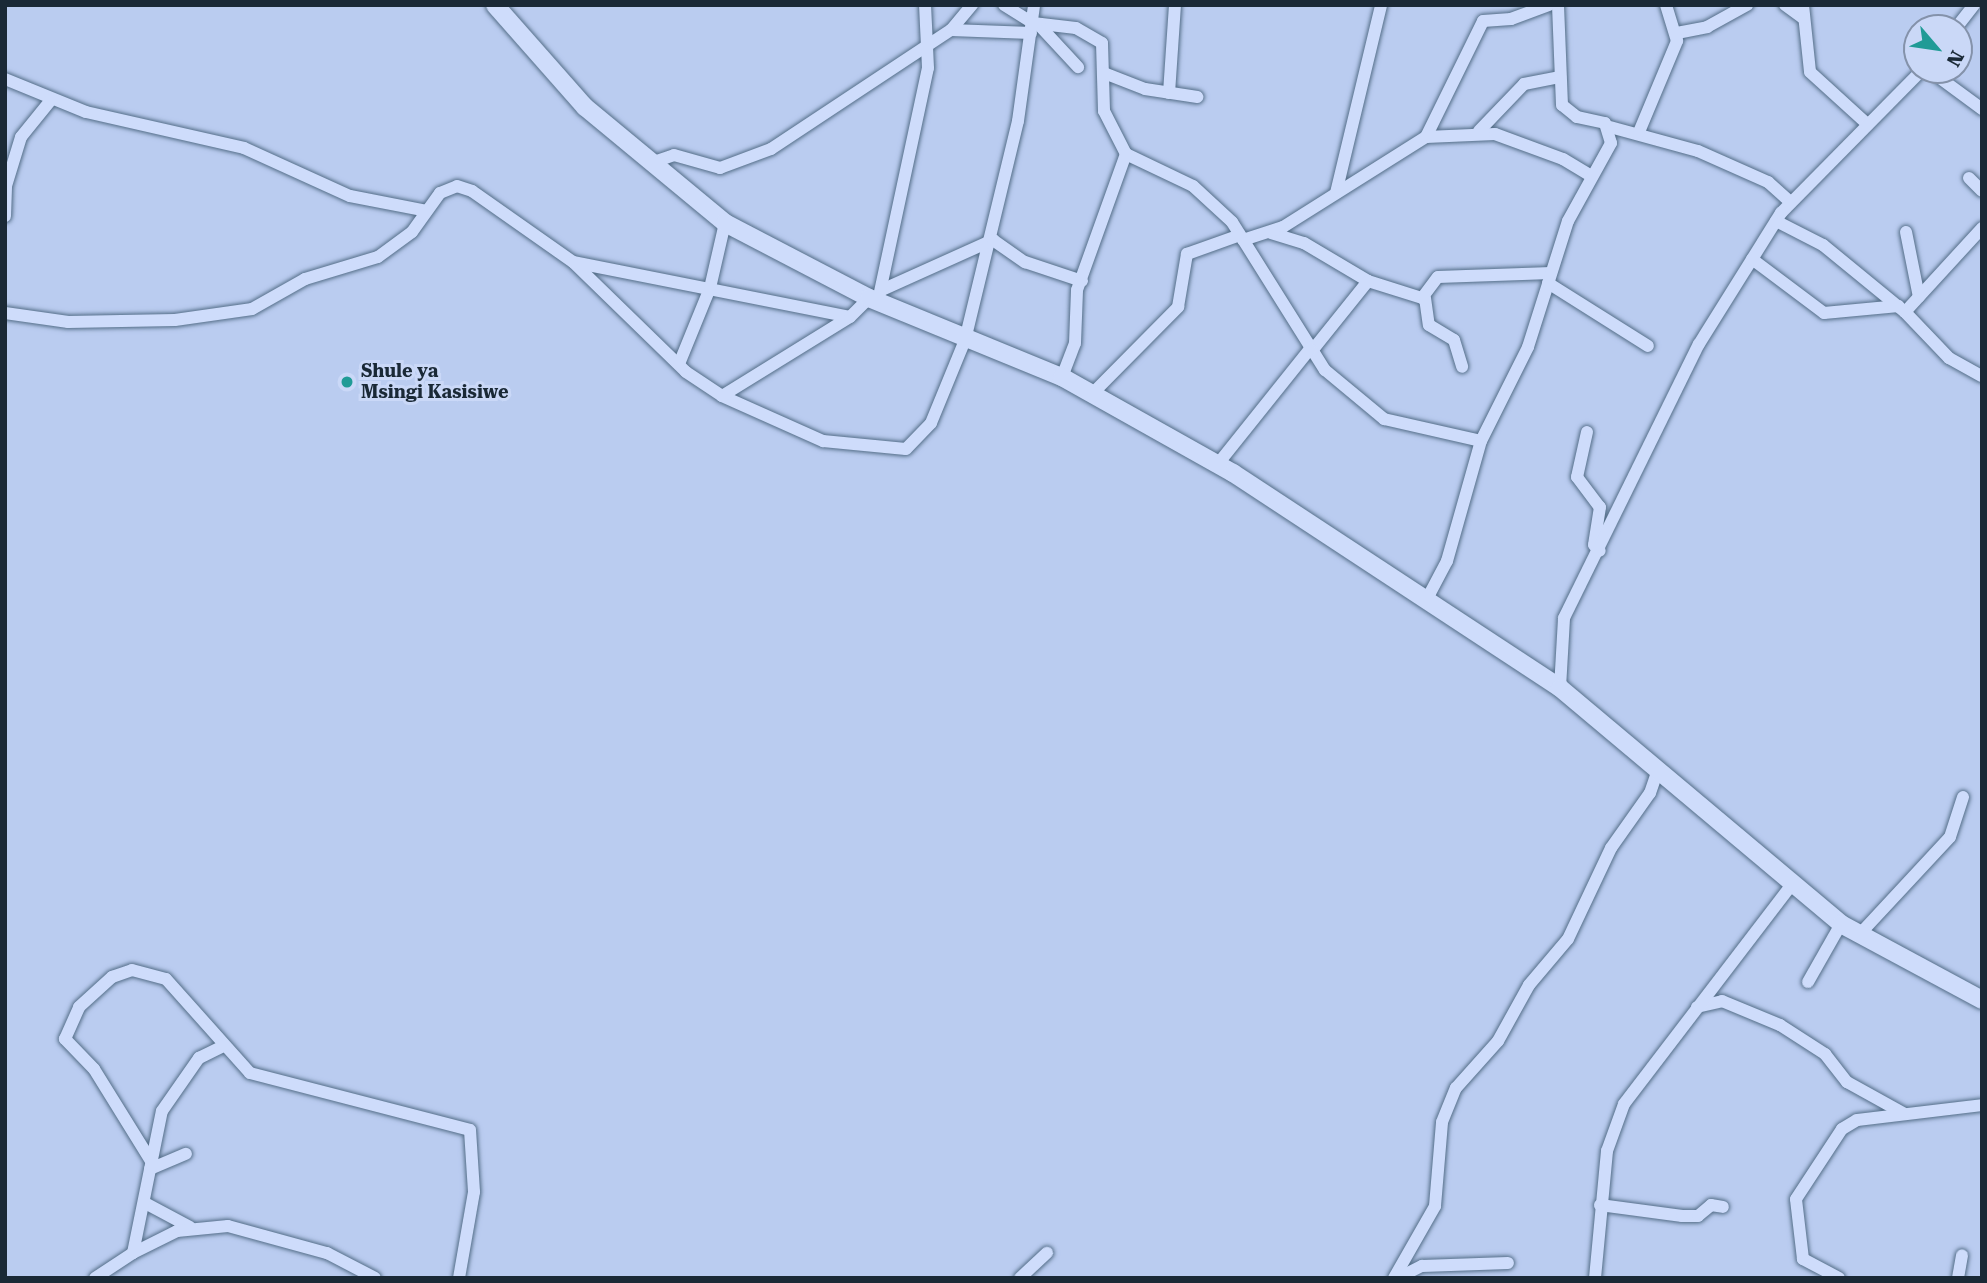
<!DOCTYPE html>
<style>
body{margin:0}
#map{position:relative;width:1987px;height:1283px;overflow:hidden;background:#baccf0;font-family:"Roboto Serif",serif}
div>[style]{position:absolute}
.roads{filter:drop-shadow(0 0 2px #546e88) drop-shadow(0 0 2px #546e88)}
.street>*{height:12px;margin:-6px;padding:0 6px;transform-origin:6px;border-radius:6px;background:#cedcfb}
.secondary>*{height:18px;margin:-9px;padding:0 9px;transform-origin:9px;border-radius:9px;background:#cedcfb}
.dots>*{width:19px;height:19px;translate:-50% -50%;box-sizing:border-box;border:4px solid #cad8f7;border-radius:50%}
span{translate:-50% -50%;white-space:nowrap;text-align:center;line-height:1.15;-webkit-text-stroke:6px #cad8f7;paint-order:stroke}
.poi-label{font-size:18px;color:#1a2936;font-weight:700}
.left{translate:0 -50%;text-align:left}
.frame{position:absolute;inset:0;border:7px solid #1a2936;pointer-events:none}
.north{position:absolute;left:1903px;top:14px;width:70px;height:70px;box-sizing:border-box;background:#cad8f7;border:2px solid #8492aa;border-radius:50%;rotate:119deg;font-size:19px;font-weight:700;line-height:28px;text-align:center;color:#1a2936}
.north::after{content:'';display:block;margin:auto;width:24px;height:32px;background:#209b96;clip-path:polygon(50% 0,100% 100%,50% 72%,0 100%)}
</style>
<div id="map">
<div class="roads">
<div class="street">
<i style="left:1004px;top:5px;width:34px;rotate:32deg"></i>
<i style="left:1033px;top:23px;width:43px;rotate:6.6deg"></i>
<i style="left:1076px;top:28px;width:30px;rotate:30deg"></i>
<i style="left:1102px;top:43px;width:68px;rotate:88.3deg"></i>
<i style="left:1104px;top:111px;width:48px;rotate:62.9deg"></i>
<i style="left:1126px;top:154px;width:74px;rotate:25.5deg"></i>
<i style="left:1193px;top:186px;width:53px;rotate:42.7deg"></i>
<i style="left:1232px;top:222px;width:175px;rotate:57.9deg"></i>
<i style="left:1325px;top:370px;width:77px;rotate:39.7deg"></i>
<i style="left:1384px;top:419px;width:99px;rotate:12.8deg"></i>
<i style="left:1785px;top:5px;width:22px;rotate:36deg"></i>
<i style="left:1803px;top:5px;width:67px;rotate:84deg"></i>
<i style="left:1810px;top:72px;width:76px;rotate:42.3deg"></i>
<i style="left:1038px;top:24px;width:59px;rotate:47.1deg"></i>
<i style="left:1956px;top:28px;width:29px;rotate:-52deg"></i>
<i style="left:951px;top:30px;width:33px;rotate:-50deg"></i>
<i style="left:1677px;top:33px;width:31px;rotate:-11deg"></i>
<i style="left:1707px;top:27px;width:46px;rotate:-28.8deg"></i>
<i style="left:1929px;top:70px;width:66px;rotate:36.3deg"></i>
<i style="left:1104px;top:73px;width:44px;rotate:21.3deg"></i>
<i style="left:1145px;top:89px;width:53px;rotate:8.7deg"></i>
<i style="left:5px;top:79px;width:87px;rotate:22.2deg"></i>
<i style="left:86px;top:112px;width:162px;rotate:12.8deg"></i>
<i style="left:244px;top:148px;width:116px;rotate:24.4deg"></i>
<i style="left:350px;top:196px;width:78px;rotate:11deg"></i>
<i style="left:1169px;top:93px;width:88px;rotate:-86.1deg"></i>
<i style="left:1610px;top:127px;width:91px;rotate:15.3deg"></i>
<i style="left:1698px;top:151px;width:77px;rotate:23.9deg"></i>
<i style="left:1768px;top:182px;width:30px;rotate:42deg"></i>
<i style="left:1479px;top:131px;width:65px;rotate:-46.2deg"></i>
<i style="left:1524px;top:84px;width:37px;rotate:-11deg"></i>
<i style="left:1639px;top:132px;width:99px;rotate:-67.3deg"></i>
<i style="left:1677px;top:41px;width:38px;rotate:-107deg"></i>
<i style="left:1426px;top:137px;width:129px;rotate:-63.8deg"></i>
<i style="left:1483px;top:21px;width:28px;rotate:-4deg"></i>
<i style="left:1511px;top:19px;width:40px;rotate:-20.2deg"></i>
<i style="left:654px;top:162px;width:21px;rotate:-19deg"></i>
<i style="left:674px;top:155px;width:48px;rotate:15.8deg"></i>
<i style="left:720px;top:168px;width:54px;rotate:-20.4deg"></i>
<i style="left:771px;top:149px;width:216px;rotate:-33.5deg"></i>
<i style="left:951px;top:30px;width:80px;rotate:2.1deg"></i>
<i style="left:1969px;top:178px;width:18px;rotate:45deg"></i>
<i style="left:1336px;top:193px;width:193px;rotate:-76.5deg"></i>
<i style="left:5px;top:216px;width:30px;rotate:-88deg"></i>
<i style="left:6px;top:186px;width:51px;rotate:-73deg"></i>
<i style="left:21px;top:137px;width:48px;rotate:-51deg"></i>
<i style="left:1776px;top:221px;width:53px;rotate:27.1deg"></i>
<i style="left:1823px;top:245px;width:106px;rotate:39.3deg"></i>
<i style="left:1905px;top:312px;width:64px;rotate:46.3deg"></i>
<i style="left:1949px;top:358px;width:37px;rotate:29deg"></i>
<i style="left:1906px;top:232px;width:66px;rotate:78.7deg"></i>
<i style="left:1271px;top:233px;width:34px;rotate:17deg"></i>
<i style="left:1304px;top:243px;width:74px;rotate:30.7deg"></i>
<i style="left:1368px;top:281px;width:57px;rotate:17.5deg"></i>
<i style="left:1422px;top:298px;width:26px;rotate:-53deg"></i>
<i style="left:1438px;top:277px;width:113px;rotate:-2deg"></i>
<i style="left:1243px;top:240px;width:42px;rotate:-18deg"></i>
<i style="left:1283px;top:227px;width:169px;rotate:-32.2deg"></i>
<i style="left:1426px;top:137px;width:69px;rotate:-2.5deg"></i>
<i style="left:1495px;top:134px;width:72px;rotate:20.2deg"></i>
<i style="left:1563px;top:159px;width:33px;rotate:31deg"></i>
<i style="left:1752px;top:259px;width:90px;rotate:36.9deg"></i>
<i style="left:1824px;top:313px;width:75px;rotate:-5.3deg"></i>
<i style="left:574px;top:263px;width:156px;rotate:44.2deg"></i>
<i style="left:686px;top:372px;width:43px;rotate:33.7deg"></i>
<i style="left:722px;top:396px;width:111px;rotate:24deg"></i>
<i style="left:823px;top:441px;width:83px;rotate:5.5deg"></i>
<i style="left:906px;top:449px;width:36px;rotate:-46deg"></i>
<i style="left:931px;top:423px;width:90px;rotate:-67.7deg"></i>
<i style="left:965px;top:340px;width:225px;rotate:-76.4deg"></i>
<i style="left:1018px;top:121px;width:117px;rotate:-82.1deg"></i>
<i style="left:1548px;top:283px;width:118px;rotate:32.2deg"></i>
<i style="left:884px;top:289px;width:120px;rotate:-24.2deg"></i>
<i style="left:993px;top:240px;width:39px;rotate:35deg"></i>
<i style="left:1025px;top:262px;width:60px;rotate:18.4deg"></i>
<i style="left:1425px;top:298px;width:27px;rotate:82deg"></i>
<i style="left:1429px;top:325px;width:29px;rotate:31deg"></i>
<i style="left:1454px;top:340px;width:28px;rotate:73deg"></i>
<i style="left:878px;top:301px;width:238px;rotate:-77.9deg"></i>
<i style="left:928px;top:68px;width:63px;rotate:-92.7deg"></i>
<i style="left:1905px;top:312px;width:114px;rotate:-47.5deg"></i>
<i style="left:5px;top:313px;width:64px;rotate:8.1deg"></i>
<i style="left:68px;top:322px;width:107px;rotate:-1.1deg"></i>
<i style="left:175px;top:320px;width:78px;rotate:-8.1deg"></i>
<i style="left:252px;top:309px;width:61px;rotate:-29.5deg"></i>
<i style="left:305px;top:279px;width:76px;rotate:-16.8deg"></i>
<i style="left:378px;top:257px;width:42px;rotate:-36.3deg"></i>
<i style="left:412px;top:232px;width:48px;rotate:-54.3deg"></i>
<i style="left:440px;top:193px;width:18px;rotate:-22deg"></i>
<i style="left:457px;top:186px;width:16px;rotate:18deg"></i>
<i style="left:472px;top:191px;width:123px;rotate:35.1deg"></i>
<i style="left:573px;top:262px;width:282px;rotate:11.2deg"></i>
<i style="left:1311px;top:352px;width:91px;rotate:-51.2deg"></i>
<i style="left:679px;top:364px;width:82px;rotate:-67.8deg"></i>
<i style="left:710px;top:288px;width:67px;rotate:-77deg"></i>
<i style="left:1062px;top:377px;width:36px;rotate:-69deg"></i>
<i style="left:1075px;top:343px;width:53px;rotate:-87.8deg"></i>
<i style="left:1077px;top:290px;width:145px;rotate:-70.2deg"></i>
<i style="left:1094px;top:392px;width:120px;rotate:-45.3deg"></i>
<i style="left:1178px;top:307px;width:54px;rotate:-80.4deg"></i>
<i style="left:1187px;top:254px;width:56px;rotate:-19.7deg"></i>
<i style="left:722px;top:396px;width:150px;rotate:-31.7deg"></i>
<i style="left:850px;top:317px;width:27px;rotate:-45deg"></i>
<i style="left:1587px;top:432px;width:46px;rotate:102.5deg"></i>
<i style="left:1577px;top:477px;width:38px;rotate:53deg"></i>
<i style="left:1600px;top:507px;width:38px;rotate:99deg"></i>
<i style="left:1594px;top:545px;width:8px;rotate:45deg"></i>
<i style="left:1217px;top:465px;width:149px;rotate:-51.3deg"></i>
<i style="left:1428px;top:597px;width:41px;rotate:-62.2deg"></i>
<i style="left:1447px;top:561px;width:125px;rotate:-74.2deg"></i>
<i style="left:1481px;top:441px;width:105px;rotate:-63.4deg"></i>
<i style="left:1528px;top:347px;width:132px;rotate:-72.4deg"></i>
<i style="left:1568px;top:221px;width:89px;rotate:-61.1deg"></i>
<i style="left:1611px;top:143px;width:21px;rotate:-107deg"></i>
<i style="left:1605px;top:123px;width:29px;rotate:-168deg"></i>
<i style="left:1577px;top:117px;width:19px;rotate:-141deg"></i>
<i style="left:1562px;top:105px;width:100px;rotate:-92.3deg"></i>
<i style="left:1560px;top:688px;width:70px;rotate:-86.7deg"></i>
<i style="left:1564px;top:618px;width:305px;rotate:-63.8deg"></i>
<i style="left:1699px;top:344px;width:155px;rotate:-58deg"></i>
<i style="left:1781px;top:213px;width:201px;rotate:-45.4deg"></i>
<i style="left:1858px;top:936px;width:135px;rotate:-47.1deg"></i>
<i style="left:1950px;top:837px;width:42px;rotate:-72deg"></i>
<i style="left:1808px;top:982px;width:67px;rotate:-60.4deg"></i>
<i style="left:1697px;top:1007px;width:26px;rotate:-13deg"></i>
<i style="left:1722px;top:1001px;width:63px;rotate:22.5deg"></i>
<i style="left:1780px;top:1025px;width:54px;rotate:32.8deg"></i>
<i style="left:1825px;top:1054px;width:36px;rotate:52deg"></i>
<i style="left:1847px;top:1082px;width:66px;rotate:28.9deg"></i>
<i style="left:151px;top:1161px;width:108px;rotate:-121.8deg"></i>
<i style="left:94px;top:1069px;width:42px;rotate:-134deg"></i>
<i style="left:65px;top:1039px;width:35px;rotate:-66deg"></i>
<i style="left:79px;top:1007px;width:45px;rotate:-42.3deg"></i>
<i style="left:112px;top:977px;width:21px;rotate:-19deg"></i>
<i style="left:132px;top:970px;width:35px;rotate:15deg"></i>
<i style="left:166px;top:979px;width:126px;rotate:48.2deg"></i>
<i style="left:250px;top:1073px;width:227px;rotate:14.5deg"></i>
<i style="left:470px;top:1130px;width:62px;rotate:86.3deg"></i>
<i style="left:474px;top:1192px;width:87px;rotate:99.9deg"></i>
<i style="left:150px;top:1169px;width:39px;rotate:-23deg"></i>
<i style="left:145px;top:1203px;width:51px;rotate:28.1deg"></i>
<i style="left:1600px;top:1205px;width:83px;rotate:7.6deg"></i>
<i style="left:1682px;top:1216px;width:16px"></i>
<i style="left:1698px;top:1216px;width:17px;rotate:-40deg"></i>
<i style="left:1711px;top:1205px;width:12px;rotate:9deg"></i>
<i style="left:133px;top:1253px;width:49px;rotate:-26.6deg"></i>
<i style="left:177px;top:1231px;width:51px;rotate:-5.6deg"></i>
<i style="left:228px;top:1226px;width:103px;rotate:15.3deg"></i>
<i style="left:327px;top:1253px;width:54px;rotate:27.5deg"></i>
<i style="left:95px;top:1278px;width:45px;rotate:-33.3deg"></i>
<i style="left:133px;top:1253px;width:145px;rotate:-78.5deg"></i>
<i style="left:162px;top:1111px;width:65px;rotate:-55.1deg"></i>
<i style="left:199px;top:1058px;width:28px;rotate:-26deg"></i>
<i style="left:1020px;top:1278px;width:37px;rotate:-43deg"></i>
<i style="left:1394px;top:1278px;width:83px;rotate:-60.3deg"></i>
<i style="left:1435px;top:1206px;width:84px;rotate:-85.2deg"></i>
<i style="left:1442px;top:1122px;width:37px;rotate:-68deg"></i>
<i style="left:1456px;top:1088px;width:63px;rotate:-48.2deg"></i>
<i style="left:1498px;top:1041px;width:64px;rotate:-61deg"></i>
<i style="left:1529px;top:985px;width:60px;rotate:-49.7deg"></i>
<i style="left:1568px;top:939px;width:101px;rotate:-64.7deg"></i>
<i style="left:1611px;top:848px;width:67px;rotate:-54.7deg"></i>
<i style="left:1650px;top:793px;width:24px;rotate:-71deg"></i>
<i style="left:1398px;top:1278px;width:27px;rotate:-27deg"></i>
<i style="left:1422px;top:1266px;width:86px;rotate:-2deg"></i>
<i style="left:1595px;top:1278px;width:128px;rotate:-84.6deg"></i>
<i style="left:1607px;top:1151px;width:50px;rotate:-70.1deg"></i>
<i style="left:1624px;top:1104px;width:273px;rotate:-52.6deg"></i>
<i style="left:1839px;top:1278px;width:41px;rotate:-152.2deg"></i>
<i style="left:1803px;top:1259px;width:60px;rotate:-96.7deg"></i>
<i style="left:1796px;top:1199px;width:84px;rotate:-56.7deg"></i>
<i style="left:1842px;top:1129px;width:17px;rotate:-31deg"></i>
<i style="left:1857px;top:1120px;width:126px;rotate:-6.8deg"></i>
<i style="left:1958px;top:1278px;width:23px;rotate:-80deg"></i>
</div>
<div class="secondary">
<i style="left:495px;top:5px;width:136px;rotate:48.6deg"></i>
<i style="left:585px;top:107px;width:182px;rotate:39.6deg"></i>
<i style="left:725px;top:223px;width:162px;rotate:27.5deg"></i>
<i style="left:869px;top:298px;width:209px;rotate:22.3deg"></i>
<i style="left:1062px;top:377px;width:196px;rotate:29.3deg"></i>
<i style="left:1233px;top:473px;width:391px;rotate:33.3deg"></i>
<i style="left:1560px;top:688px;width:367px;rotate:40deg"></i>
<i style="left:1841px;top:924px;width:160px;rotate:28.3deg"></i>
</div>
</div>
<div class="dots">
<i style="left:347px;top:382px;background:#209b96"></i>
</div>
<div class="poi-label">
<span class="left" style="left:361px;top:382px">Shule ya<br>Msingi Kasisiwe</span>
</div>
<div class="frame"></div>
<div class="north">N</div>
</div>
